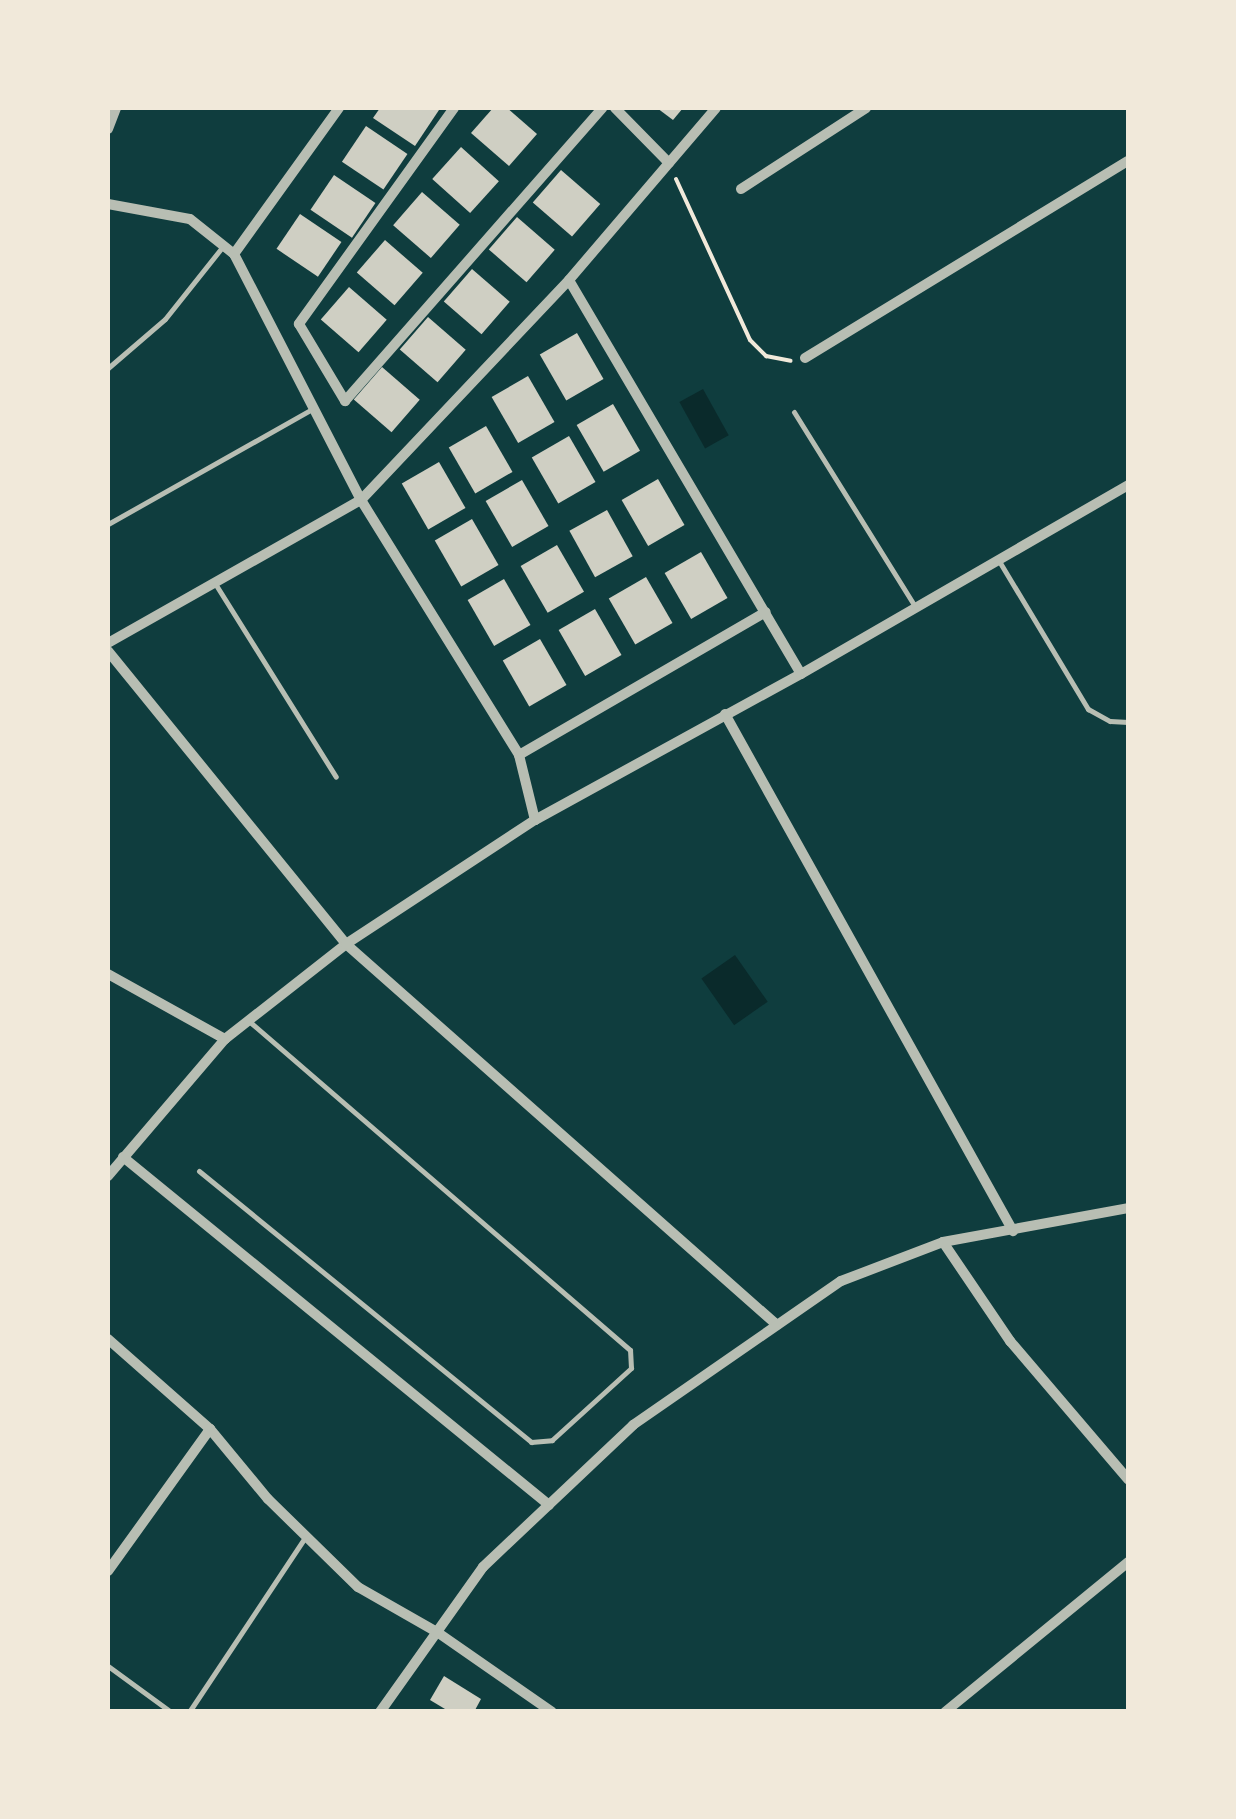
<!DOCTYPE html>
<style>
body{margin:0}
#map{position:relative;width:1236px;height:1819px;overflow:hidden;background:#0f3d3e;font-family:Ubuntu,sans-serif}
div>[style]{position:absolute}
.water>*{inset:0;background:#0a2a2b;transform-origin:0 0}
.building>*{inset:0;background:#cfcfc3;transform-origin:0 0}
.path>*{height:4px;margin:-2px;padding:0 2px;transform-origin:2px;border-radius:2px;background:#f1e9da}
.service>*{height:5px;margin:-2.5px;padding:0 2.5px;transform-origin:2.5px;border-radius:2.5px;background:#b8beb3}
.minor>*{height:10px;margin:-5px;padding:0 5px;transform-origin:5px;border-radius:5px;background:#b8beb3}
span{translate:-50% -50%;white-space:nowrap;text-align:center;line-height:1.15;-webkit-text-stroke:10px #f1e9da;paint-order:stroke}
.frame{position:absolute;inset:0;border:110px solid #f1e9da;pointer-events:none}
</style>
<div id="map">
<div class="water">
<i style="left:703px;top:389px;width:53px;height:27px;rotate:61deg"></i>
<i style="left:735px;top:955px;width:57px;height:41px;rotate:55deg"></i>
</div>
<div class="building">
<i style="clip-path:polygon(380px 108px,435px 108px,439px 110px,415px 146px,373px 118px)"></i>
<i style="clip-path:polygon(493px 108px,507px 108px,537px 134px,509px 166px,471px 133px)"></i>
<i style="clip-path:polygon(657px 108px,683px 108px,673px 120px)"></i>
<i style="left:366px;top:126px;width:50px;height:43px;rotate:34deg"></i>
<i style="left:461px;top:147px;width:51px;height:43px;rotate:42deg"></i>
<i style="left:561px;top:170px;width:52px;height:43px;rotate:41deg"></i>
<i style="left:334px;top:175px;width:50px;height:42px;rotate:34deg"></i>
<i style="left:422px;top:192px;width:50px;height:44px;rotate:41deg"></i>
<i style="left:300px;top:214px;width:50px;height:42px;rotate:34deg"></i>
<i style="left:517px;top:217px;width:50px;height:43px;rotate:41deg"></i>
<i style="left:385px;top:240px;width:50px;height:43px;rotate:41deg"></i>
<i style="left:472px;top:269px;width:50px;height:43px;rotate:41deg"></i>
<i style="left:349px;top:287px;width:50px;height:43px;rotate:41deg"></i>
<i style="left:428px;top:317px;width:50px;height:43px;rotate:41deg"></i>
<i style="left:577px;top:333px;width:53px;height:43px;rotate:60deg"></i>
<i style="left:382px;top:367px;width:50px;height:43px;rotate:41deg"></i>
<i style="left:528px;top:376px;width:53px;height:42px;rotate:60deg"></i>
<i style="left:613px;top:404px;width:54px;height:42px;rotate:60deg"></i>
<i style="left:486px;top:426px;width:53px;height:43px;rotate:60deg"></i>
<i style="left:569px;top:436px;width:53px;height:43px;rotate:60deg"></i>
<i style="left:439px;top:462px;width:53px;height:43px;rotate:60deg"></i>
<i style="left:658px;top:479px;width:53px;height:42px;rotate:60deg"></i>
<i style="left:522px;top:480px;width:53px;height:42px;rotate:60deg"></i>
<i style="left:607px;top:510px;width:53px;height:43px;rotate:61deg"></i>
<i style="left:472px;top:519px;width:53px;height:43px;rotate:60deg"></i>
<i style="left:557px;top:545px;width:54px;height:42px;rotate:60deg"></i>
<i style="left:701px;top:552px;width:53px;height:42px;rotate:60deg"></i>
<i style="left:646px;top:577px;width:53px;height:43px;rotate:60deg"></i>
<i style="left:504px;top:579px;width:53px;height:42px;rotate:60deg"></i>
<i style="left:595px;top:609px;width:53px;height:42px;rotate:60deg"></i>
<i style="left:540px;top:639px;width:53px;height:43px;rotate:60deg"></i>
<i style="clip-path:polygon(444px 1676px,481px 1699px,474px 1712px,450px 1712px,430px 1700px)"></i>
</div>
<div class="path">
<i style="left:676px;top:179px;width:177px;rotate:65.3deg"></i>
<i style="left:750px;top:340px;width:23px;rotate:45deg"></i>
<i style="left:766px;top:356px;width:25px;rotate:11deg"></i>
</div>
<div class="service">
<i style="left:108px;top:368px;width:75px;rotate:-40.7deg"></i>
<i style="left:165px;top:319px;width:93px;rotate:-51.5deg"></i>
<i style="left:794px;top:412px;width:227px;rotate:58.1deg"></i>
<i style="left:108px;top:524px;width:234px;rotate:-29.4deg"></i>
<i style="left:999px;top:561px;width:173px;rotate:59deg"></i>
<i style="left:1088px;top:709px;width:25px;rotate:29deg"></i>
<i style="left:1110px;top:721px;width:18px;rotate:3deg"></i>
<i style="left:216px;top:585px;width:226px;rotate:58deg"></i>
<i style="left:199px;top:1171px;width:429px;rotate:39.2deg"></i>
<i style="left:531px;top:1442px;width:21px;rotate:-5deg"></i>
<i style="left:552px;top:1440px;width:107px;rotate:-42.3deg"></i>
<i style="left:631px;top:1368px;width:18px;rotate:-93deg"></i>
<i style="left:630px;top:1350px;width:502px;rotate:-139.2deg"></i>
<i style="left:108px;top:1666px;width:78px;rotate:36.1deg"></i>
<i style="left:189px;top:1712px;width:211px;rotate:-56.4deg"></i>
</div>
<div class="minor">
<i style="left:454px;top:108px;width:266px;rotate:125.7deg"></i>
<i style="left:299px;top:324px;width:90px;rotate:59.1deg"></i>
<i style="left:345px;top:401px;width:390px;rotate:-48.7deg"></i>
<i style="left:615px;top:108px;width:77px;rotate:45.5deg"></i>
<i style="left:108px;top:129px;width:22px;rotate:-69deg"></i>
<i style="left:741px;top:189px;width:149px;rotate:-32.9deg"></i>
<i style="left:108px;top:204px;width:83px;rotate:10.4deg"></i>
<i style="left:190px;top:219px;width:56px;rotate:38.5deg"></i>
<i style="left:234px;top:254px;width:277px;rotate:62.7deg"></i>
<i style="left:361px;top:500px;width:300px;rotate:58.2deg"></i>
<i style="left:519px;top:755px;width:67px;rotate:76.2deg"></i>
<i style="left:234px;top:254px;width:180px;rotate:-54.3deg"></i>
<i style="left:805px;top:358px;width:378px;rotate:-31.4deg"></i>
<i style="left:108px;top:643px;width:291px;rotate:-29.5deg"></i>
<i style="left:361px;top:500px;width:303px;rotate:-46.6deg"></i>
<i style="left:569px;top:280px;width:226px;rotate:-49.5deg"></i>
<i style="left:108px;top:651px;width:377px;rotate:50.9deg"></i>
<i style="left:346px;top:944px;width:575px;rotate:41.48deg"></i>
<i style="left:801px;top:674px;width:378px;rotate:-30deg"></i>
<i style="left:725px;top:714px;width:592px;rotate:60.88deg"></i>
<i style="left:519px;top:755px;width:285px;rotate:-30.1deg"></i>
<i style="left:108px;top:974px;width:134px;rotate:29.1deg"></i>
<i style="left:123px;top:1157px;width:550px;rotate:39.25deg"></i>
<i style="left:108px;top:1176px;width:180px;rotate:-49.5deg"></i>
<i style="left:225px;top:1039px;width:154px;rotate:-38.1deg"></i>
<i style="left:346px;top:944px;width:226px;rotate:-33.3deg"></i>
<i style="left:535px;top:820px;width:303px;rotate:-28.8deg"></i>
<i style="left:801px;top:674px;width:457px;rotate:-120.5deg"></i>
<i style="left:943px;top:1242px;width:120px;rotate:55.9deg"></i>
<i style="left:1010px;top:1341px;width:182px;rotate:49.5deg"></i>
<i style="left:108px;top:1339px;width:136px;rotate:41.4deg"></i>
<i style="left:210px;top:1429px;width:91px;rotate:50.4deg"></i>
<i style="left:268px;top:1499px;width:126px;rotate:44.4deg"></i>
<i style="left:358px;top:1587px;width:91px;rotate:29.7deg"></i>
<i style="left:437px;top:1632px;width:140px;rotate:34.8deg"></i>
<i style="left:108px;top:1571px;width:175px;rotate:-54.3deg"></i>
<i style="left:380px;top:1712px;width:178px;rotate:-54.6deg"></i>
<i style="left:483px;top:1567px;width:207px;rotate:-43.4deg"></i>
<i style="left:633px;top:1425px;width:253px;rotate:-34.7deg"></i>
<i style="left:841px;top:1281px;width:109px;rotate:-20.9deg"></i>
<i style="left:943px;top:1242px;width:188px;rotate:-10.4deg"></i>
<i style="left:945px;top:1712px;width:237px;rotate:-39.3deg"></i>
</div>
<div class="frame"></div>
</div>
